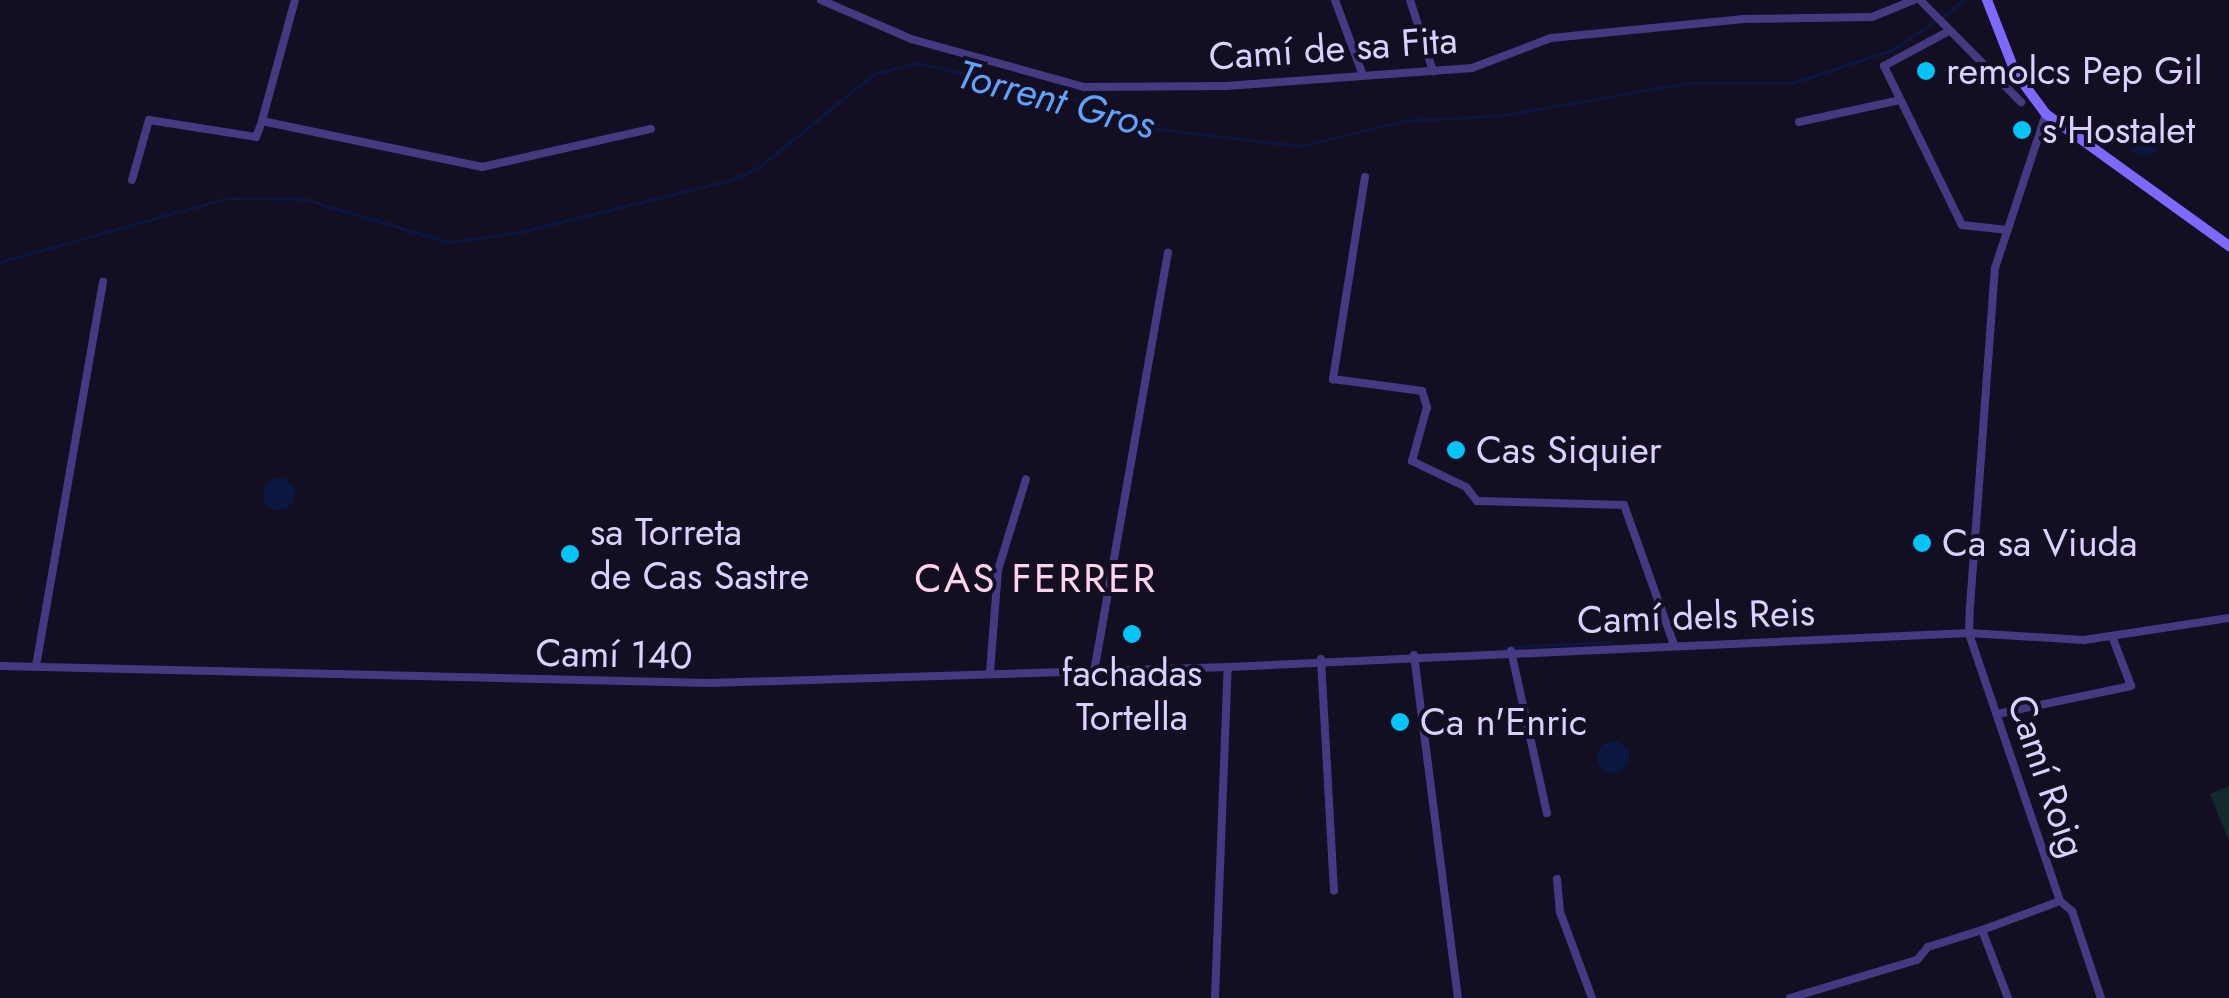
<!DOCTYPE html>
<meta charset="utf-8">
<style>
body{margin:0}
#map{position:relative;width:2229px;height:998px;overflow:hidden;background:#140e23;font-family:Jost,sans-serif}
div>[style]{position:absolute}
.green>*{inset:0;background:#112b2d}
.water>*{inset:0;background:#0a1841}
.round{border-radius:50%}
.stream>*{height:2.5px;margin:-1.25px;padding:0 1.25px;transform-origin:1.25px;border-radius:1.25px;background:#0a1841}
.street>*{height:8px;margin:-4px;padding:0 4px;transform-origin:4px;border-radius:4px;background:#453a82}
.secondary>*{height:10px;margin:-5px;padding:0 5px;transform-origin:5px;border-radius:5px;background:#7e69fe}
.dots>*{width:28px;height:28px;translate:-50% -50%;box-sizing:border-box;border:5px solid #140e23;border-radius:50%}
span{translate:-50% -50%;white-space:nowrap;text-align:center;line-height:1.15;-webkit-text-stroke:8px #140e23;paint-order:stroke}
.street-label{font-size:38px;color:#dbd1ff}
.poi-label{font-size:38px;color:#dbd1ff}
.left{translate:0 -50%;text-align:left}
.water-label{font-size:40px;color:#60a3fd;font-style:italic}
.neighbourhood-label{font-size:40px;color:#ffd3ea;letter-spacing:2.5px}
</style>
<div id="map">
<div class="green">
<i style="clip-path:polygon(2229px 786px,2229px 841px,2210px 794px)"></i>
</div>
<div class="water">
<i class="round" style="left:2130px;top:128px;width:28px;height:28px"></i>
<i class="round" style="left:263px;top:478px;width:32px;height:32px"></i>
<i class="round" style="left:1597px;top:741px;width:32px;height:32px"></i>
</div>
<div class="stream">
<i style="left:1942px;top:17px;width:28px;rotate:-38deg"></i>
<i style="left:0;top:262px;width:236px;rotate:-15.7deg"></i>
<i style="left:227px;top:198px;width:77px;rotate:0.7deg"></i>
<i style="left:304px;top:199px;width:150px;rotate:16.6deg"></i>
<i style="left:448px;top:242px;width:68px;rotate:-7.7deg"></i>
<i style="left:515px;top:233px;width:223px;rotate:-13.7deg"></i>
<i style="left:732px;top:180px;width:30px;rotate:-26deg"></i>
<i style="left:759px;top:167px;width:148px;rotate:-39deg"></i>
<i style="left:874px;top:74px;width:43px;rotate:-14.7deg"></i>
<i style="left:916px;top:63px;width:149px;rotate:12deg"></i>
<i style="left:1062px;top:94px;width:94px;rotate:21.1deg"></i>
<i style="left:1150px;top:128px;width:151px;rotate:6.8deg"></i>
<i style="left:1300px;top:146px;width:107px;rotate:-13.5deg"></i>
<i style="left:1404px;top:121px;width:100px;rotate:-3.4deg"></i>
<i style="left:1504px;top:115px;width:186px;rotate:-9.9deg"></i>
<i style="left:1687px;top:83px;width:105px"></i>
<i style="left:1792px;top:83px;width:108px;rotate:-18.4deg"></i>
<i style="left:1894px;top:49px;width:50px;rotate:-34.3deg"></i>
<i style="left:1503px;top:647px;width:109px;rotate:-2.6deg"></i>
</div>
<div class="street">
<i style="left:295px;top:0;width:125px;rotate:105.3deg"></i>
<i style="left:262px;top:121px;width:225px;rotate:11.8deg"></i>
<i style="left:482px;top:167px;width:173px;rotate:-12.7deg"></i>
<i style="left:821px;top:0;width:98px;rotate:23.4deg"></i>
<i style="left:911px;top:39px;width:180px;rotate:15.5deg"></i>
<i style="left:1084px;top:87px;width:142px;rotate:-0.4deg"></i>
<i style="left:1226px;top:86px;width:247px;rotate:-4.2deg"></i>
<i style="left:1472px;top:68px;width:85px;rotate:-20.8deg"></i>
<i style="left:1551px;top:38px;width:194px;rotate:-5.6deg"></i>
<i style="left:1744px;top:19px;width:128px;rotate:-0.9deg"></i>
<i style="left:1872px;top:17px;width:45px;rotate:-22deg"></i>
<i style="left:1335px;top:0;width:78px;rotate:69.7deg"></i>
<i style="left:1410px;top:0;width:75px;rotate:72.1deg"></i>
<i style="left:1920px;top:0;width:144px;rotate:45.3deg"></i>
<i style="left:1949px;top:31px;width:74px;rotate:151.7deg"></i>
<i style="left:1884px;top:66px;width:177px;rotate:63.9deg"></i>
<i style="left:1962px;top:225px;width:46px;rotate:6.2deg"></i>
<i style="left:1799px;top:122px;width:103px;rotate:-12.3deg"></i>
<i style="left:1365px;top:177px;width:205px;rotate:99deg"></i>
<i style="left:1333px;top:379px;width:90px;rotate:7.7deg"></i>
<i style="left:1422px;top:391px;width:17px;rotate:73deg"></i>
<i style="left:1427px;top:407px;width:56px;rotate:105.5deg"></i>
<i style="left:1412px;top:461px;width:60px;rotate:25.7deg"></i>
<i style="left:1466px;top:487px;width:18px;rotate:52deg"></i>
<i style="left:1477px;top:501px;width:147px;rotate:1.6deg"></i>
<i style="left:1624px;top:505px;width:149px;rotate:70.3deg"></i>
<i style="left:132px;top:180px;width:62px;rotate:-74.2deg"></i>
<i style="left:149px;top:120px;width:108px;rotate:9deg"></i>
<i style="left:256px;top:137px;width:17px;rotate:-69deg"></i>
<i style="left:1511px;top:651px;width:166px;rotate:77.5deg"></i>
<i style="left:1414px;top:655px;width:346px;rotate:82.7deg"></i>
<i style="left:1321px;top:659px;width:232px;rotate:86.8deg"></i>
<i style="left:0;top:666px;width:710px;rotate:1.37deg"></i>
<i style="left:710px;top:683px;width:518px;rotate:-1.77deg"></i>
<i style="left:1228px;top:667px;width:742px;rotate:-2.63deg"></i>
<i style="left:1969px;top:633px;width:115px;rotate:3.5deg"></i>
<i style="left:2084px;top:640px;width:147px;rotate:-8.6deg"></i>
<i style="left:36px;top:666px;width:390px;rotate:-80.1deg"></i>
<i style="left:990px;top:672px;width:102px;rotate:-85.5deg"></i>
<i style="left:998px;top:570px;width:95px;rotate:-72.9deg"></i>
<i style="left:1094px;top:672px;width:426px;rotate:-80deg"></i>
<i style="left:1997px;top:714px;width:137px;rotate:-11.8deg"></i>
<i style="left:2131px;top:686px;width:53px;rotate:-110.8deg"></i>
<i style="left:1557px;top:879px;width:33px;rotate:85deg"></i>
<i style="left:1560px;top:912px;width:92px;rotate:69.6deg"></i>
<i style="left:2060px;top:901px;width:16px;rotate:40deg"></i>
<i style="left:2072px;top:911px;width:92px;rotate:71.6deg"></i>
<i style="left:1215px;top:998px;width:331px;rotate:-87.8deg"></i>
<i style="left:1790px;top:998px;width:133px;rotate:-16.7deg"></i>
<i style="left:1917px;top:960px;width:17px;rotate:-50deg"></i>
<i style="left:1928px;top:947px;width:57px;rotate:-17.5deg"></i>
<i style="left:2008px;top:998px;width:73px;rotate:-110.9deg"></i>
<i style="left:1982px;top:930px;width:83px;rotate:-20.4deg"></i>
<i style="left:2060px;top:901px;width:283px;rotate:-108.8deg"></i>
<i style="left:1969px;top:633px;width:26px;rotate:-88deg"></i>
<i style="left:1970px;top:607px;width:340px;rotate:-85.8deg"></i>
<i style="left:1995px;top:268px;width:162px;rotate:-71.7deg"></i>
</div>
<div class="secondary">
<i style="left:1987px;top:0;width:77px;rotate:68.7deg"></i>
<i style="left:2015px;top:72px;width:52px;rotate:53.6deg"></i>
<i style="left:2046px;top:114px;width:226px;rotate:35.8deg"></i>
</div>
<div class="dots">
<i style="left:1926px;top:71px;background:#02c4f9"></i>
<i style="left:2022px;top:130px;background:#02c4f9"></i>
<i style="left:1456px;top:450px;background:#02c4f9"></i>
<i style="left:1922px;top:543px;background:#02c4f9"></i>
<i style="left:570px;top:554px;background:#02c4f9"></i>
<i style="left:1132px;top:634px;background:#02c4f9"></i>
<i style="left:1400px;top:722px;background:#02c4f9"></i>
</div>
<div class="street-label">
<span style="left:1333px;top:48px;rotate:-4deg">Camí de sa Fita</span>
<span style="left:1696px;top:616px;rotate:-2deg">Camí dels Reis</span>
<span style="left:614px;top:654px;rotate:1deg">Camí 140</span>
<span style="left:2047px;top:776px;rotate:71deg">Camí Roig</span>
</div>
<div class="poi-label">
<span class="left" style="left:1946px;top:71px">remolcs Pep Gil</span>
<span class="left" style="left:2042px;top:130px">s'Hostalet</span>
<span class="left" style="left:1476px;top:450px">Cas Siquier</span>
<span class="left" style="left:590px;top:554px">sa Torreta<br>de Cas Sastre</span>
<span class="left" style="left:1942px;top:543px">Ca sa Viuda</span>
<span style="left:1132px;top:695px">fachadas<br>Tortella</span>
<span class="left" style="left:1420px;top:722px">Ca n'Enric</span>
</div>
<div class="water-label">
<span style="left:1056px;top:99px;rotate:15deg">Torrent Gros</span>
</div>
<div class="neighbourhood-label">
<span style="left:1036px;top:578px">CAS FERRER</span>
</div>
</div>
